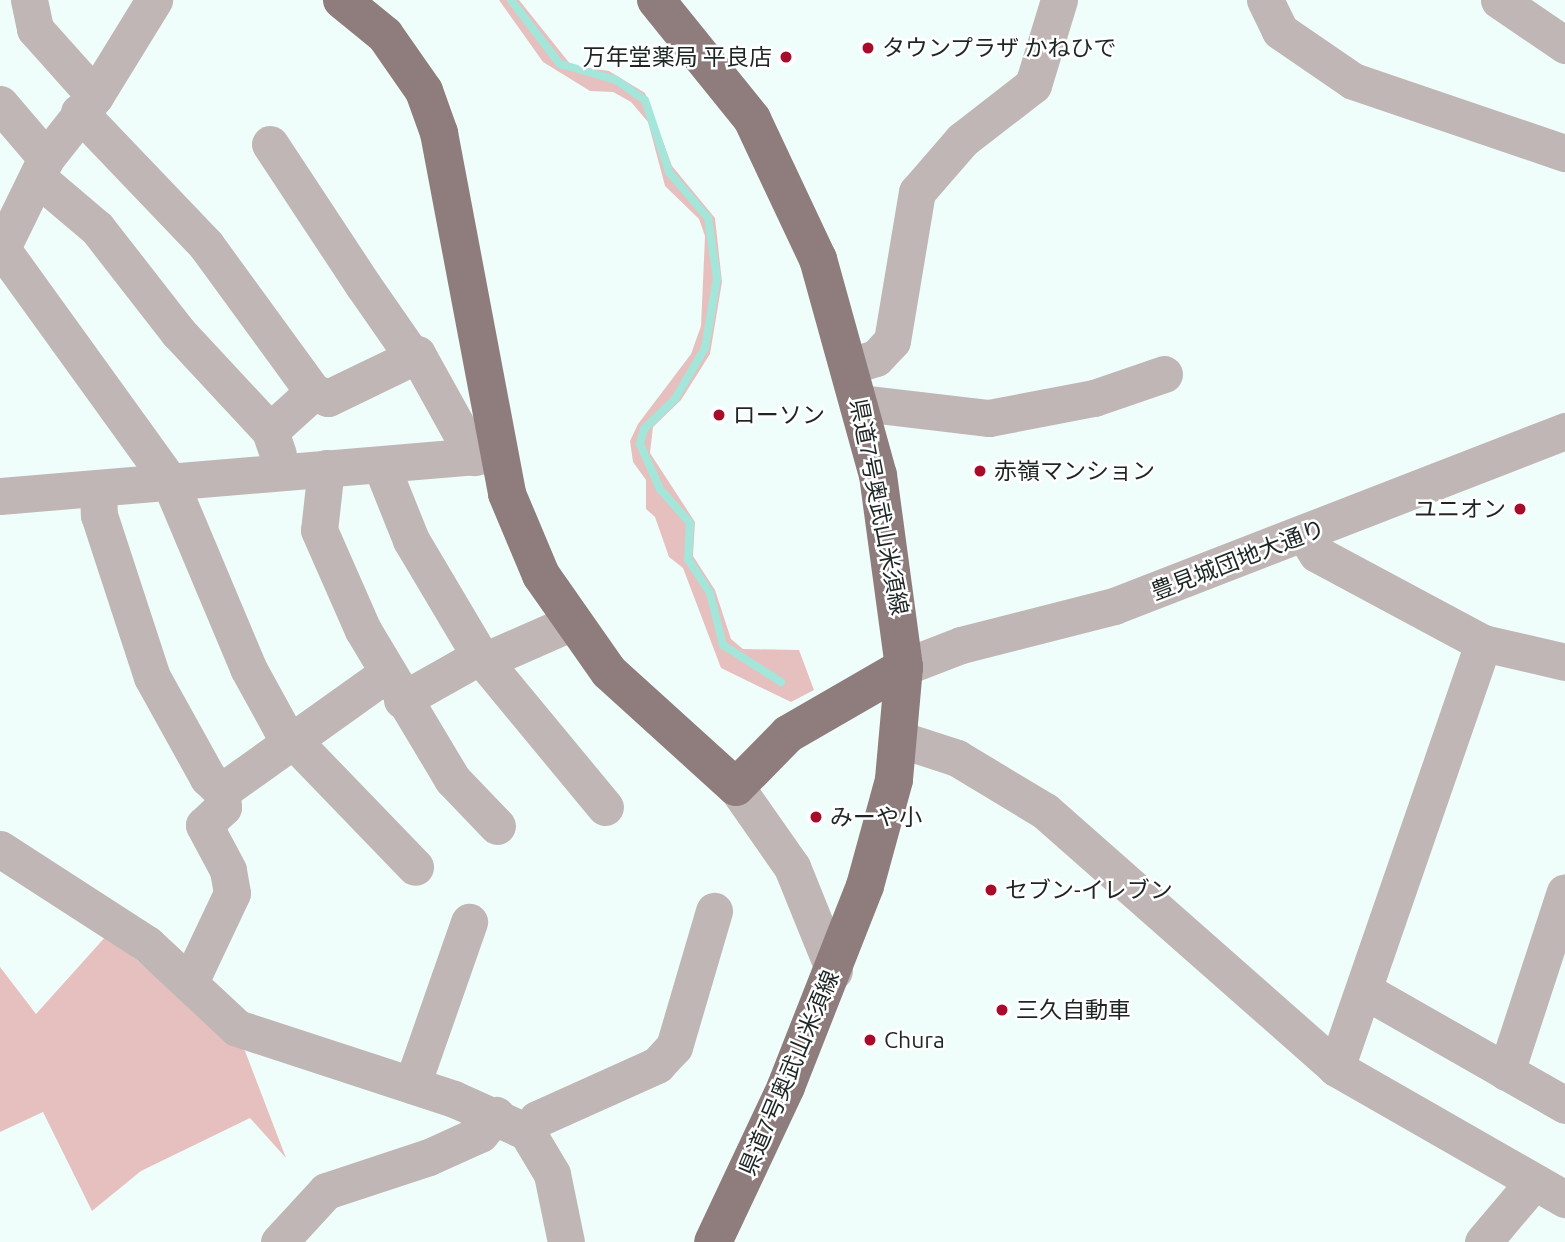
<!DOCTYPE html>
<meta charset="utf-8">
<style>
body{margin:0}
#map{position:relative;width:1565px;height:1242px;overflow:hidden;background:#f0fefb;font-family:Ubuntu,"Noto Sans JP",sans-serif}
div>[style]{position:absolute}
.green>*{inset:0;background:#e6c0bf}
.stream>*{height:8px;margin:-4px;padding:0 4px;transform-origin:4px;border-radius:4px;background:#a4e6da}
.minor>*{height:37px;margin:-18.5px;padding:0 18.5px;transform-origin:18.5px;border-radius:18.5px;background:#c0b6b6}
.major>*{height:38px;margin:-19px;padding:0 19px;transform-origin:19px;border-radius:19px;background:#8f7d7d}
.dots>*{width:19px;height:19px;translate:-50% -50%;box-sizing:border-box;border:4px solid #fff;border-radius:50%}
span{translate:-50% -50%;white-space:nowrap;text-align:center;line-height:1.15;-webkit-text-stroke:5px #fff;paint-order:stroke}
.poi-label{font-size:23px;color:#1e2625}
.left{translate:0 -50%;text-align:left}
.right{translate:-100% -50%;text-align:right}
.street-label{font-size:23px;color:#1e2625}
</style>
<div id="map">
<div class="green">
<i style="clip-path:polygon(499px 0,519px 0,571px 65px,609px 71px,645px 93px,672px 166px,715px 218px,722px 282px,710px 354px,681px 400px,653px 427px,650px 453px,695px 522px,693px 556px,715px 590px,731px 639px,743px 649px,799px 650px,814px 690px,791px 702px,721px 668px,683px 568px,669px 557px,655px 517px,646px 509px,646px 480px,633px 462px,630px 441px,638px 424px,691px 354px,701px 326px,705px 236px,699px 219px,665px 186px,648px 122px,631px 102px,613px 92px,590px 91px,543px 62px)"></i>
<i style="clip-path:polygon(107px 935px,245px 1051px,286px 1158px,250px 1118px,141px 1171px,92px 1211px,43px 1112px,0 1132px,0 967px,36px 1014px)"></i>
</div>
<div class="stream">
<i style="left:511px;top:0;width:81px;rotate:52.6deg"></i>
<i style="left:560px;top:64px;width:58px;rotate:15.9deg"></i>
<i style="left:616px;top:80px;width:35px;rotate:35deg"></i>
<i style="left:645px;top:100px;width:76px;rotate:71.6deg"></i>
<i style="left:669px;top:172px;width:60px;rotate:49.7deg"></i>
<i style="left:708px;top:218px;width:61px;rotate:81.5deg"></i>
<i style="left:717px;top:278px;width:71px;rotate:99.7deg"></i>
<i style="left:705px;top:348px;width:59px;rotate:120.5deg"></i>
<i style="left:675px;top:399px;width:43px;rotate:135.9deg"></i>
<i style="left:644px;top:429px;width:16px;rotate:105deg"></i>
<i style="left:640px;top:444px;width:49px;rotate:66deg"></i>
<i style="left:660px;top:489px;width:45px;rotate:48.6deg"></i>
<i style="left:690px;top:523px;width:36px;rotate:93deg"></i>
<i style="left:688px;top:559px;width:40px;rotate:57.1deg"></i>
<i style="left:710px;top:593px;width:54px;rotate:76deg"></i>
<i style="left:723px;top:645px;width:69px;rotate:32.5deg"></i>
</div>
<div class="minor">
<i style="left:29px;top:0;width:30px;rotate:78deg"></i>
<i style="left:35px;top:29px;width:90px;rotate:48.2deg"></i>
<i style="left:1265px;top:0;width:34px;rotate:64deg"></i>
<i style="left:1280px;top:31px;width:88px;rotate:34.4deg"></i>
<i style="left:1353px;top:81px;width:224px;rotate:18.8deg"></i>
<i style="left:1499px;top:0;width:80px;rotate:34.3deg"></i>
<i style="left:0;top:104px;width:71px;rotate:49.6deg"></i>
<i style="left:79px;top:112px;width:184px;rotate:46.3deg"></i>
<i style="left:206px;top:245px;width:182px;rotate:53.9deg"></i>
<i style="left:313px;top:392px;width:58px;rotate:137.8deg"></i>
<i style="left:270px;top:144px;width:169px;rotate:56.6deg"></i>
<i style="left:363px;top:285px;width:88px;rotate:55.2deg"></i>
<i style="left:413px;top:357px;width:5px;rotate:-37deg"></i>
<i style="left:417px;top:354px;width:118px;rotate:61deg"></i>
<i style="left:39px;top:179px;width:76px;rotate:40.2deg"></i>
<i style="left:97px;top:228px;width:132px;rotate:52.1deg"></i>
<i style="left:178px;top:332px;width:135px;rotate:47.1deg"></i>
<i style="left:270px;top:431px;width:24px;rotate:71deg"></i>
<i style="left:2px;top:249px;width:287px;rotate:54.2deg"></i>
<i style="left:170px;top:482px;width:202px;rotate:67.2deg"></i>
<i style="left:248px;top:668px;width:68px;rotate:61.2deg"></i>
<i style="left:281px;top:728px;width:193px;rotate:46deg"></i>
<i style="left:0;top:252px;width:105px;rotate:-63.9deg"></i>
<i style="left:46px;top:158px;width:79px;rotate:-51.7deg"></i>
<i style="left:95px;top:96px;width:113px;rotate:-58.4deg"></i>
<i style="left:851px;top:366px;width:26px;rotate:-18deg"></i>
<i style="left:876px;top:358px;width:23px;rotate:-47deg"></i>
<i style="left:892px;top:341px;width:151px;rotate:-80.5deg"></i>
<i style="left:917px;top:192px;width:69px;rotate:-49.1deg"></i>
<i style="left:962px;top:140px;width:90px;rotate:-37.8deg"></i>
<i style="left:1033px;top:85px;width:89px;rotate:-73deg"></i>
<i style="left:313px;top:392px;width:16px;rotate:22deg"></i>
<i style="left:328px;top:398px;width:94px;rotate:-25.8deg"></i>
<i style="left:861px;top:403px;width:129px;rotate:6.7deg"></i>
<i style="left:989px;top:418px;width:107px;rotate:-10.8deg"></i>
<i style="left:1094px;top:398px;width:74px;rotate:-18.9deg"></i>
<i style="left:381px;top:465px;width:81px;rotate:68.2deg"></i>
<i style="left:411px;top:540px;width:135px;rotate:59.3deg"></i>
<i style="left:480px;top:656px;width:196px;rotate:50.4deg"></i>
<i style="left:326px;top:468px;width:62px;rotate:96.4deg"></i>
<i style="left:319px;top:530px;width:109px;rotate:66.3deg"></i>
<i style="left:363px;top:630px;width:174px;rotate:59.1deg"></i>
<i style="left:452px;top:779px;width:65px;rotate:46.2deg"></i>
<i style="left:98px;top:490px;width:25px;rotate:88deg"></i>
<i style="left:99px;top:515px;width:170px;rotate:71.9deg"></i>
<i style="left:152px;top:677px;width:115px;rotate:61deg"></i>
<i style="left:208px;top:778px;width:19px;rotate:43deg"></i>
<i style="left:222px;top:791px;width:201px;rotate:-35.5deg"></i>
<i style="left:0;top:496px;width:499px;rotate:-4.8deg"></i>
<i style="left:1305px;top:535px;width:22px;rotate:58deg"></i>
<i style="left:1317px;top:554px;width:188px;rotate:28.2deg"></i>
<i style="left:1483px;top:643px;width:84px;rotate:13deg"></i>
<i style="left:484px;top:661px;width:94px;rotate:-23.8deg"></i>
<i style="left:904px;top:667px;width:61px;rotate:-21.1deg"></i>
<i style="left:961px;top:645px;width:158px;rotate:-14.3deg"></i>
<i style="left:1114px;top:606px;width:484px;rotate:-21.2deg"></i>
<i style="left:402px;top:700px;width:90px;rotate:-29.4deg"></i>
<i style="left:899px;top:739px;width:61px;rotate:18.1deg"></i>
<i style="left:957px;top:758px;width:103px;rotate:31.1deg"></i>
<i style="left:1045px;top:811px;width:388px;rotate:41.4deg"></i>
<i style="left:1336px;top:1068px;width:264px;rotate:29.8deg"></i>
<i style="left:736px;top:787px;width:98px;rotate:55deg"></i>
<i style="left:792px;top:867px;width:112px;rotate:68deg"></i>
<i style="left:0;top:849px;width:175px;rotate:32.9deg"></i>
<i style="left:147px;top:944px;width:123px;rotate:43deg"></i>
<i style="left:237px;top:1028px;width:228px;rotate:18.1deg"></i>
<i style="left:454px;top:1099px;width:80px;rotate:24.3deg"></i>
<i style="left:527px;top:1132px;width:49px;rotate:59.2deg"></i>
<i style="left:552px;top:1174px;width:69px;rotate:78.4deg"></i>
<i style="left:190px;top:982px;width:98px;rotate:-64.7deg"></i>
<i style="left:232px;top:893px;width:23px;rotate:-100deg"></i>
<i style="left:228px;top:870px;width:51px;rotate:-118.1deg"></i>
<i style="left:204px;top:825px;width:26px;rotate:-43deg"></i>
<i style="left:223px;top:807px;width:16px;rotate:-94deg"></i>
<i style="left:1367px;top:992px;width:228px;rotate:29.7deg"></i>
<i style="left:1336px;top:1068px;width:450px;rotate:-70.9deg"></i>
<i style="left:1506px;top:1072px;width:189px;rotate:-71.9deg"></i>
<i style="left:412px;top:1085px;width:173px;rotate:-70.7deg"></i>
<i style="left:527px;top:1132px;width:16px;rotate:-52deg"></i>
<i style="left:537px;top:1119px;width:132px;rotate:-24.2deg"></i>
<i style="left:657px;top:1065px;width:25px;rotate:-47deg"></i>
<i style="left:674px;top:1047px;width:142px;rotate:-73.6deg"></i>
<i style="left:279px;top:1242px;width:69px;rotate:-47.3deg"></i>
<i style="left:326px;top:1191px;width:108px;rotate:-18.3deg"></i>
<i style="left:429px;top:1157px;width:56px;rotate:-24.3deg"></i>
<i style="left:480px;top:1134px;width:25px;rotate:-50deg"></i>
<i style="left:1483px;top:1242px;width:76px;rotate:-49.8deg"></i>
</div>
<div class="major">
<i style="left:342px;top:0;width:55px;rotate:39.1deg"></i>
<i style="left:385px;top:35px;width:68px;rotate:55.1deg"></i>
<i style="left:424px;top:91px;width:45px;rotate:70.3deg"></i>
<i style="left:439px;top:133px;width:367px;rotate:79.3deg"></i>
<i style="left:507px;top:494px;width:88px;rotate:67.2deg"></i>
<i style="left:541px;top:575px;width:118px;rotate:55deg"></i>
<i style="left:609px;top:672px;width:171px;rotate:42.2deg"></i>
<i style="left:736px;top:787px;width:74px;rotate:-45.5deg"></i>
<i style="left:788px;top:734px;width:134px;rotate:-30deg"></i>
<i style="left:656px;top:0;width:153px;rotate:51.1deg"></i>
<i style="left:752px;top:119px;width:155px;rotate:64.8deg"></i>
<i style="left:818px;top:259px;width:224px;rotate:74.5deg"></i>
<i style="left:878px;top:475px;width:194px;rotate:82.3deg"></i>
<i style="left:904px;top:667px;width:113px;rotate:95.1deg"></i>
<i style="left:894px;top:780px;width:110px;rotate:105.3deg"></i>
<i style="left:865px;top:886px;width:216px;rotate:111.5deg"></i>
<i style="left:786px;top:1087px;width:171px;rotate:115.2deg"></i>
</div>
<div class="dots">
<i style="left:868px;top:48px;background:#a70d2a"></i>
<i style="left:786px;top:57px;background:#a70d2a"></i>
<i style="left:719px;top:415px;background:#a70d2a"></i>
<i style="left:980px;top:471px;background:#a70d2a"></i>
<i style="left:1520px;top:509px;background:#a70d2a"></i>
<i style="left:816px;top:817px;background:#a70d2a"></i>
<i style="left:991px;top:890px;background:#a70d2a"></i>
<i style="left:1002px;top:1010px;background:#a70d2a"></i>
<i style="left:870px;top:1040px;background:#a70d2a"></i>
</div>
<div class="poi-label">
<span class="left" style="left:882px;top:48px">タウンプラザ かねひで</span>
<span class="right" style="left:772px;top:57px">万年堂薬局 平良店</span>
<span class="left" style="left:733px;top:415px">ローソン</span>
<span class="left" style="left:994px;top:471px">赤嶺マンション</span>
<span class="right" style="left:1506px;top:509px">ユニオン</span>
<span class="left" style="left:830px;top:817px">みーや小</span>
<span class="left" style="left:1005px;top:890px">セブン-イレブン</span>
<span class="left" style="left:1016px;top:1010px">三久自動車</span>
<span class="left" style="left:884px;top:1040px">Chura</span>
</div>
<div class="street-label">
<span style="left:879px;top:507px;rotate:79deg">県道7号奥武山米須線</span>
<span style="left:1238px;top:560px;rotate:-21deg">豊見城団地大通り</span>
<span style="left:789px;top:1073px;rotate:-67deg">県道7号奥武山米須線</span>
</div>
</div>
